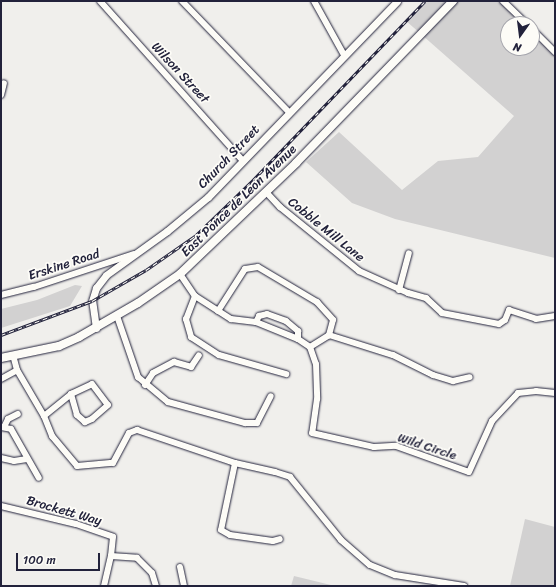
<!DOCTYPE html>
<style>
body{margin:0}
#map{position:relative;width:556px;height:587px;overflow:hidden;background:#f0efec;font-family:Sriracha,sans-serif}
div>[style]{position:absolute}
.green>*{inset:0;background:#d2d1d1}
.roads{filter:drop-shadow(0 0 1px #22223b) drop-shadow(0 0 1px #22223b)}
.minor>*{height:6px;margin:-3px;padding:0 3px;transform-origin:3px;border-radius:3px;background:#fdfcf7}
.tertiary>*{height:7px;margin:-3.5px;padding:0 3.5px;transform-origin:3.5px;border-radius:3.5px;background:#fdfcf7}
.secondary>*{height:8px;margin:-4px;padding:0 4px;transform-origin:4px;border-radius:4px;background:#fdfcf7}
.rail>*{height:3px;margin-top:-1.5px;transform-origin:0;background:repeating-linear-gradient(90deg,#fdfcf7 0 4.5px,#22223b 0 9px);box-sizing:border-box;border-block:1px solid #22223b}
span{translate:-50% -50%;white-space:nowrap;text-align:center;line-height:1.15;-webkit-text-stroke:3.5px #fdfcf7;paint-order:stroke}
.street-label{font-size:13px;color:#22223b}
.frame{position:absolute;inset:0;border:2px solid #22223b;pointer-events:none}
.north{position:absolute;left:500px;top:16px;width:40px;height:40px;box-sizing:border-box;background:#fdfcf7;border:1px solid #a5a5ac;border-radius:50%;rotate:194deg;font-size:11px;font-weight:700;line-height:16px;text-align:center;color:#22223b}
.north::after{content:'';display:block;margin:auto;width:14px;height:18px;background:#22223b;clip-path:polygon(50% 0,100% 100%,50% 72%,0 100%)}
.scale{position:absolute;left:16px;top:553px;width:84px;height:18px;box-sizing:border-box;border:2px solid #22223b;border-top:0;padding-left:5px;font-size:12px;line-height:14px;white-space:nowrap;color:#22223b;-webkit-text-stroke:3px #fdfcf7;paint-order:stroke}
</style>
<div id="map">
<div class="green">
<i style="clip-path:polygon(423px 1px,500px 1px,523px 24px,508px 24px,508px 48px,532px 48px,532px 32px,555px 54px,555px 258px,395px 219px,352px 203px,306px 162px,339px 132px,402px 190px,438px 161px,478px 157px,514px 116px,405px 20px)"></i>
<i style="clip-path:polygon(75px 285px,82px 286px,70px 306px,1px 328px,1px 309px,37px 300px)"></i>
<i style="clip-path:polygon(525px 519px,555px 527px,555px 586px,510px 586px)"></i>
<i style="clip-path:polygon(294px 576px,335px 586px,291px 586px)"></i>
</div>
<div class="roads">
<div class="minor">
<i style="left:100px;top:1px;width:215px;rotate:48.2deg"></i>
<i style="left:182px;top:1px;width:154px;rotate:46.1deg"></i>
<i style="left:314px;top:1px;width:62px;rotate:60.9deg"></i>
<i style="left:503px;top:1px;width:33px;rotate:44deg"></i>
<i style="left:532px;top:29px;width:33px;rotate:45deg"></i>
<i style="left:1px;top:95px;width:12px;rotate:-76deg"></i>
<i style="left:266px;top:192px;width:21px;rotate:47deg"></i>
<i style="left:280px;top:207px;width:102px;rotate:39deg"></i>
<i style="left:359px;top:271px;width:54px;rotate:24.2deg"></i>
<i style="left:408px;top:293px;width:19px;rotate:16deg"></i>
<i style="left:426px;top:298px;width:22px;rotate:43deg"></i>
<i style="left:442px;top:313px;width:58px;rotate:10.9deg"></i>
<i style="left:499px;top:324px;width:7px;rotate:-34deg"></i>
<i style="left:505px;top:320px;width:11px;rotate:-68deg"></i>
<i style="left:509px;top:310px;width:28px;rotate:18deg"></i>
<i style="left:536px;top:319px;width:19px;rotate:-9deg"></i>
<i style="left:180px;top:274px;width:27px;rotate:56deg"></i>
<i style="left:195px;top:296px;width:43px;rotate:32.6deg"></i>
<i style="left:231px;top:319px;width:25px;rotate:7deg"></i>
<i style="left:256px;top:322px;width:45px;rotate:22deg"></i>
<i style="left:298px;top:339px;width:14px;rotate:34deg"></i>
<i style="left:399px;top:290px;width:38px;rotate:-75deg"></i>
<i style="left:1px;top:295px;width:34px;rotate:-14deg"></i>
<i style="left:34px;top:287px;width:105px;rotate:-18.3deg"></i>
<i style="left:195px;top:296px;width:25px;rotate:111deg"></i>
<i style="left:186px;top:319px;width:19px;rotate:74deg"></i>
<i style="left:191px;top:337px;width:33px;rotate:33deg"></i>
<i style="left:219px;top:355px;width:70px;rotate:15.8deg"></i>
<i style="left:218px;top:311px;width:50px;rotate:-57.3deg"></i>
<i style="left:245px;top:269px;width:13px;rotate:-9deg"></i>
<i style="left:258px;top:267px;width:69px;rotate:30.7deg"></i>
<i style="left:317px;top:302px;width:24px;rotate:48deg"></i>
<i style="left:333px;top:320px;width:16px;rotate:105deg"></i>
<i style="left:117px;top:316px;width:65px;rotate:71deg"></i>
<i style="left:138px;top:377px;width:39px;rotate:40deg"></i>
<i style="left:168px;top:402px;width:80px;rotate:15.3deg"></i>
<i style="left:245px;top:423px;width:12px"></i>
<i style="left:257px;top:423px;width:30px;rotate:-63deg"></i>
<i style="left:256px;top:322px;width:7px;rotate:-63deg"></i>
<i style="left:259px;top:316px;width:8px;rotate:-14deg"></i>
<i style="left:267px;top:314px;width:20px;rotate:20deg"></i>
<i style="left:286px;top:321px;width:16px;rotate:40deg"></i>
<i style="left:298px;top:331px;width:8px;rotate:90deg"></i>
<i style="left:329px;top:335px;width:67px;rotate:17.4deg"></i>
<i style="left:393px;top:355px;width:45px;rotate:26.6deg"></i>
<i style="left:433px;top:375px;width:21px;rotate:17deg"></i>
<i style="left:453px;top:381px;width:17px;rotate:-13deg"></i>
<i style="left:310px;top:347px;width:18px;rotate:71deg"></i>
<i style="left:316px;top:364px;width:35px;rotate:88deg"></i>
<i style="left:317px;top:399px;width:34px;rotate:98deg"></i>
<i style="left:312px;top:433px;width:64px;rotate:12.7deg"></i>
<i style="left:374px;top:447px;width:22px;rotate:-3deg"></i>
<i style="left:396px;top:446px;width:77px;rotate:19.6deg"></i>
<i style="left:469px;top:472px;width:56px;rotate:-65.7deg"></i>
<i style="left:492px;top:421px;width:38px;rotate:-47deg"></i>
<i style="left:518px;top:393px;width:18px;rotate:-6deg"></i>
<i style="left:536px;top:391px;width:19px;rotate:6deg"></i>
<i style="left:310px;top:347px;width:22px;rotate:-32deg"></i>
<i style="left:13px;top:355px;width:16px;rotate:75deg"></i>
<i style="left:17px;top:370px;width:53px;rotate:59.6deg"></i>
<i style="left:44px;top:416px;width:22px;rotate:68deg"></i>
<i style="left:52px;top:436px;width:39px;rotate:50deg"></i>
<i style="left:77px;top:466px;width:36px;rotate:-5deg"></i>
<i style="left:113px;top:463px;width:34px;rotate:-62deg"></i>
<i style="left:129px;top:433px;width:9px;rotate:-21deg"></i>
<i style="left:137px;top:430px;width:103px;rotate:18.6deg"></i>
<i style="left:235px;top:463px;width:41px;rotate:12.7deg"></i>
<i style="left:275px;top:472px;width:16px;rotate:18deg"></i>
<i style="left:290px;top:477px;width:81px;rotate:51deg"></i>
<i style="left:341px;top:540px;width:38px;rotate:41deg"></i>
<i style="left:370px;top:565px;width:27px;rotate:22deg"></i>
<i style="left:395px;top:575px;width:70px;rotate:9.1deg"></i>
<i style="left:1px;top:379px;width:18px;rotate:-29deg"></i>
<i style="left:92px;top:384px;width:26px;rotate:53deg"></i>
<i style="left:108px;top:405px;width:21px;rotate:139deg"></i>
<i style="left:92px;top:419px;width:8px;rotate:157deg"></i>
<i style="left:85px;top:422px;width:11px;rotate:-139deg"></i>
<i style="left:77px;top:415px;width:22px;rotate:-106deg"></i>
<i style="left:71px;top:394px;width:23px;rotate:-25deg"></i>
<i style="left:145px;top:385px;width:14px;rotate:-56deg"></i>
<i style="left:153px;top:373px;width:24px;rotate:-28deg"></i>
<i style="left:174px;top:362px;width:18px;rotate:16deg"></i>
<i style="left:191px;top:367px;width:14px;rotate:-56deg"></i>
<i style="left:44px;top:416px;width:35px;rotate:-39deg"></i>
<i style="left:1px;top:427px;width:10px;rotate:11deg"></i>
<i style="left:11px;top:429px;width:56px;rotate:60.3deg"></i>
<i style="left:4px;top:427px;width:9px;rotate:-63deg"></i>
<i style="left:8px;top:419px;width:11px;rotate:-27deg"></i>
<i style="left:1px;top:458px;width:13px;rotate:13deg"></i>
<i style="left:14px;top:461px;width:13px;rotate:-9deg"></i>
<i style="left:235px;top:463px;width:68px;rotate:101.8deg"></i>
<i style="left:221px;top:530px;width:10px;rotate:29deg"></i>
<i style="left:230px;top:535px;width:43px;rotate:7.9deg"></i>
<i style="left:273px;top:541px;width:7px;rotate:-16deg"></i>
<i style="left:1px;top:506px;width:77px;rotate:13.5deg"></i>
<i style="left:76px;top:524px;width:39px;rotate:19deg"></i>
<i style="left:113px;top:537px;width:19px;rotate:96deg"></i>
<i style="left:111px;top:556px;width:26px;rotate:4deg"></i>
<i style="left:137px;top:558px;width:21px;rotate:45deg"></i>
<i style="left:152px;top:573px;width:14px;rotate:73deg"></i>
<i style="left:180px;top:567px;width:19px;rotate:78deg"></i>
<i style="left:104px;top:586px;width:31px;rotate:-77deg"></i>
</div>
<div class="tertiary">
<i style="left:96px;top:328px;width:27px;rotate:-98deg"></i>
<i style="left:92px;top:301px;width:14px;rotate:-73deg"></i>
<i style="left:96px;top:288px;width:16px;rotate:-52deg"></i>
<i style="left:106px;top:275px;width:75px;rotate:-35.8deg"></i>
<i style="left:167px;top:231px;width:53px;rotate:-39.7deg"></i>
<i style="left:208px;top:197px;width:272px;rotate:-46deg"></i>
</div>
<div class="secondary">
<i style="left:1px;top:358px;width:59px;rotate:-11.7deg"></i>
<i style="left:59px;top:346px;width:22px;rotate:-24deg"></i>
<i style="left:79px;top:337px;width:68px;rotate:-30deg"></i>
<i style="left:138px;top:303px;width:51px;rotate:-34.6deg"></i>
<i style="left:180px;top:274px;width:161px;rotate:-43.7deg"></i>
<i style="left:296px;top:163px;width:226px;rotate:-45.9deg"></i>
</div>
</div>
<div class="rail">
<i style="left:1px;top:335px;width:97px;rotate:-20.5deg"></i>
<i style="left:92px;top:301px;width:62px;rotate:-29.9deg"></i>
<i style="left:146px;top:270px;width:60px;rotate:-34.8deg"></i>
<i style="left:195px;top:236px;width:81px;rotate:-44deg"></i>
<i style="left:253px;top:180px;width:248px;rotate:-46.1deg"></i>
</div>
<div class="street-label">
<span style="left:180px;top:73px;rotate:47deg">Wilson Street</span>
<span style="left:229px;top:157px;rotate:-46deg">Church Street</span>
<span style="left:239px;top:201px;rotate:-44deg">East Ponce de Leon Avenue</span>
<span style="left:326px;top:230px;rotate:39deg">Cobble Mill Lane</span>
<span style="left:64px;top:265px;rotate:-18deg">Erskine Road</span>
<span style="left:427px;top:447px;rotate:18deg">Wild Circle</span>
<span style="left:64px;top:511px;rotate:16deg">Brockett Way</span>
</div>
<div class="frame"></div>
<div class="north">N</div>
<div class="scale">100 m</div>
</div>
